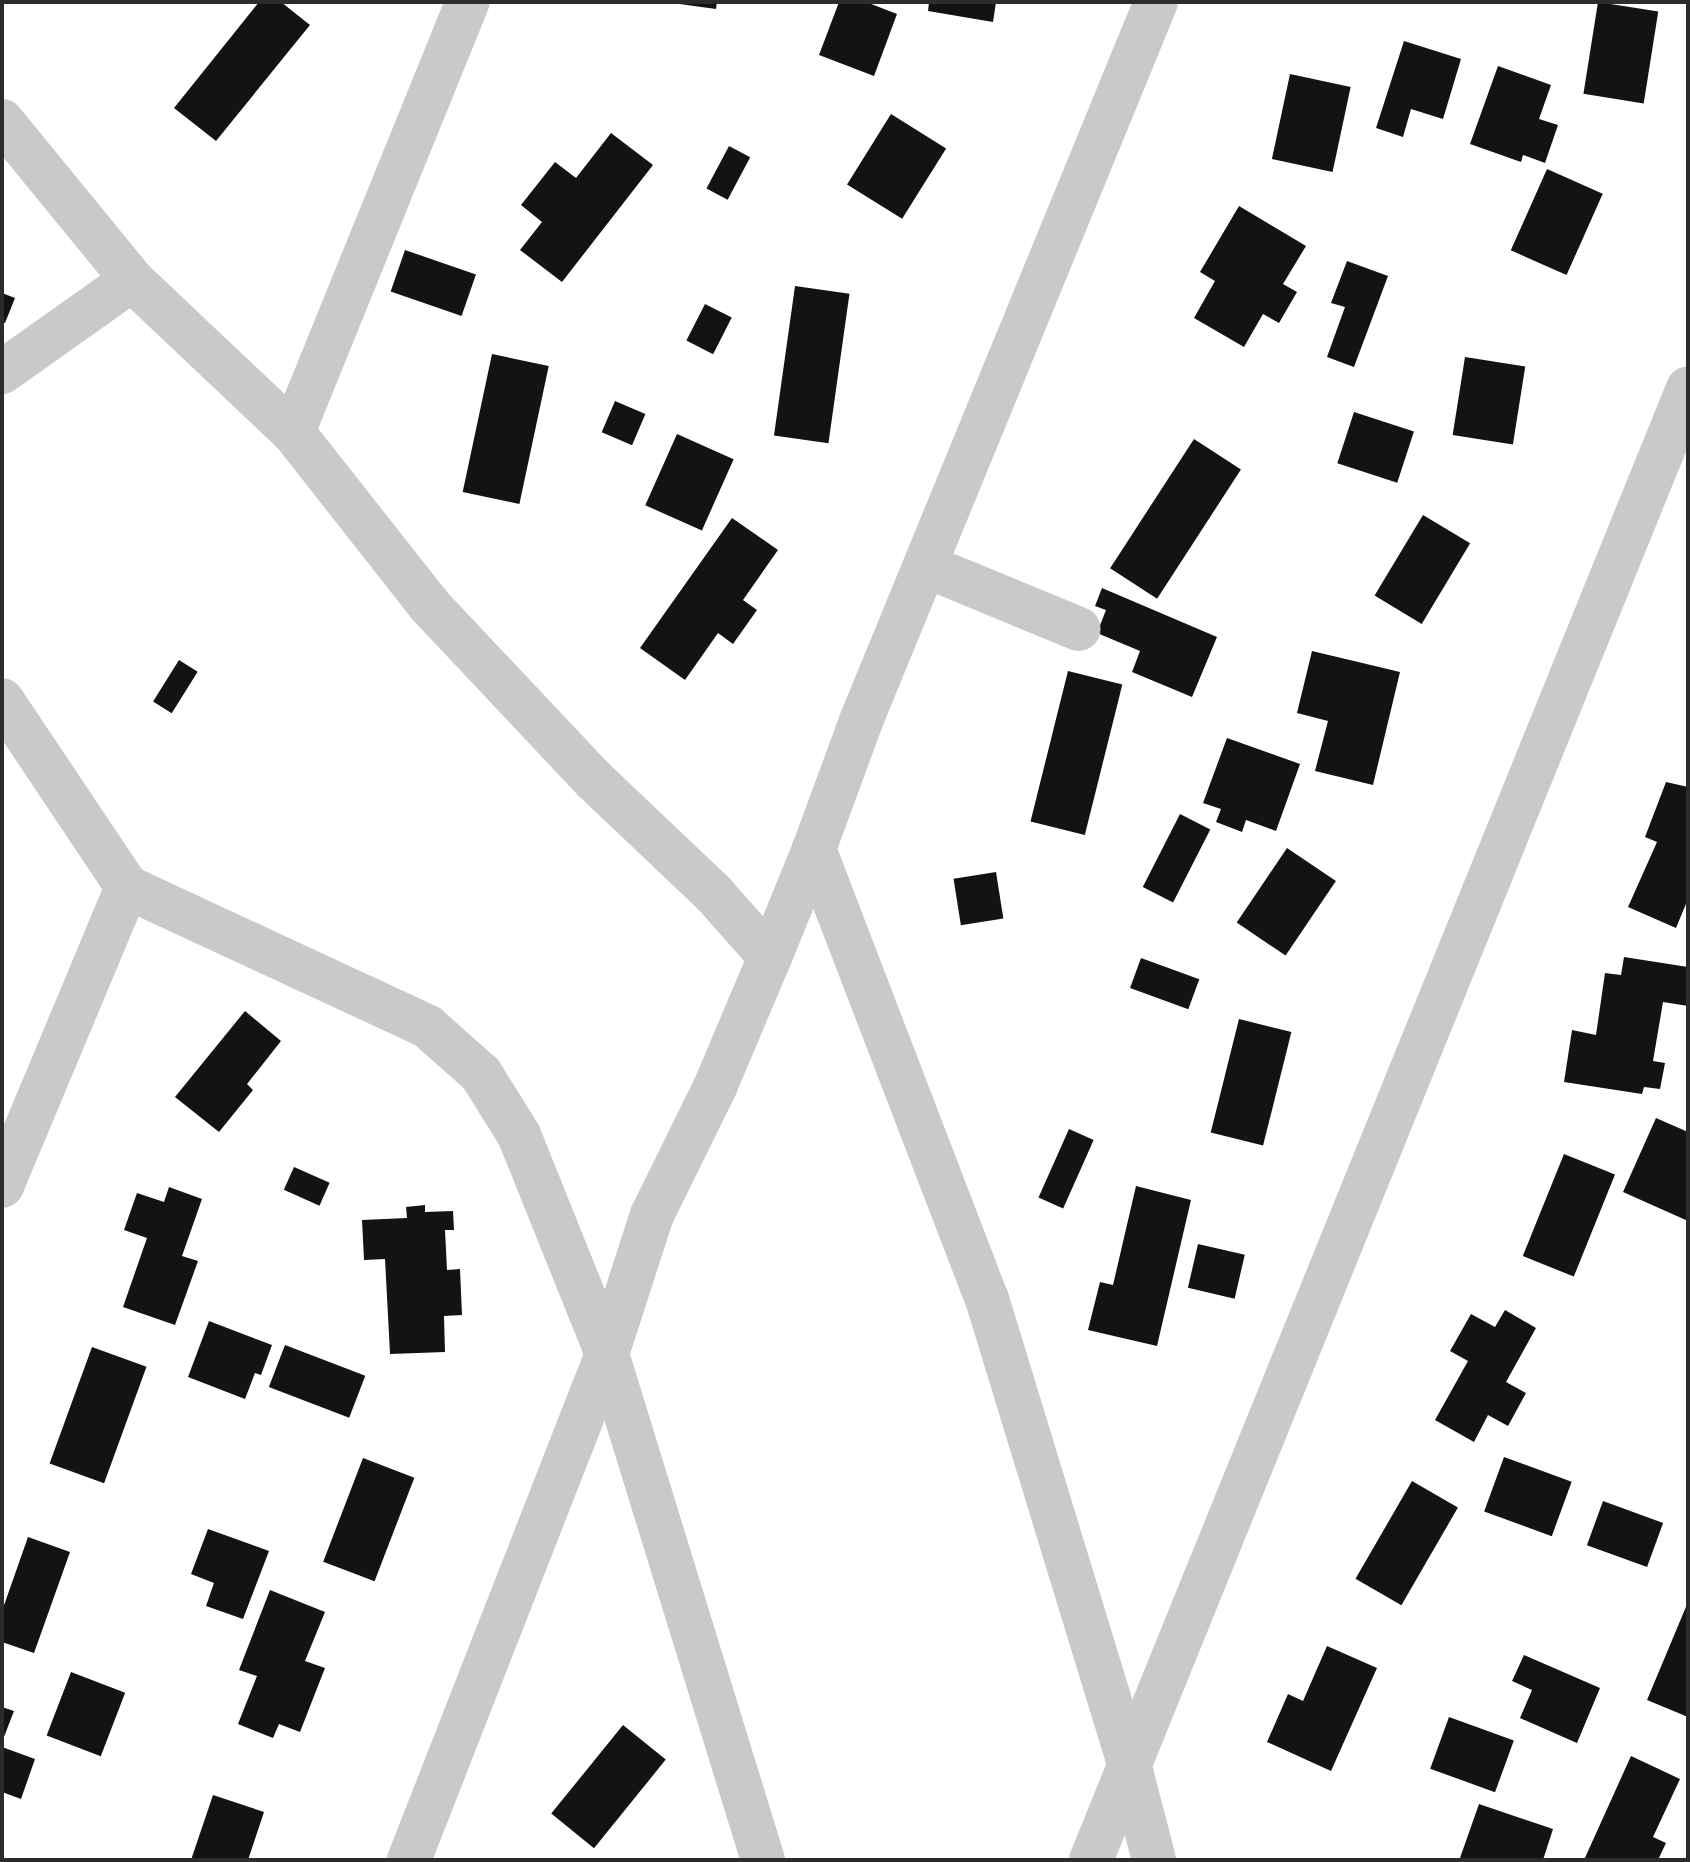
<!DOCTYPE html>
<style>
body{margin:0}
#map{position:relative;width:1690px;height:1862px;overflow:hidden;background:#fff;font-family:Poppins,sans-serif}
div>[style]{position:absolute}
.building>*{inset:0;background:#131313;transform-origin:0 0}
.minor>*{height:44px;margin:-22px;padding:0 22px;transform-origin:22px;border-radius:22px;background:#c9c9c9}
span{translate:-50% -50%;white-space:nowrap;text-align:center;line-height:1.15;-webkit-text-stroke:8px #fff;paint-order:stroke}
.frame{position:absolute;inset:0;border:4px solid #2c2c2c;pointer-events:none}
</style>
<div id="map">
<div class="building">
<i style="clip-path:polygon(259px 2px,281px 2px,310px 25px,216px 141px,174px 108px)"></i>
<i style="clip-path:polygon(665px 2px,717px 2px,716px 9px)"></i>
<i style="clip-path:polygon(839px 2px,866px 2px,897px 14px,874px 76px,819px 55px)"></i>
<i style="clip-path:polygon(929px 2px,996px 2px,993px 22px,928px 11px)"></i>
<i style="left:1598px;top:2px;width:61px;height:93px;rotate:9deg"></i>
<i style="clip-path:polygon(1404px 41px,1461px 59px,1443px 119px,1411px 109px,1403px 137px,1376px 128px)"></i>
<i style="clip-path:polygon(1498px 66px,1551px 85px,1539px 119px,1558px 125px,1545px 163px,1523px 155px,1521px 162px,1470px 144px)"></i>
<i style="left:1290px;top:74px;width:62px;height:87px;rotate:12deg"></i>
<i style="left:891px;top:114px;width:65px;height:83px;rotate:32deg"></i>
<i style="clip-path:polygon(611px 133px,653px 165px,562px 282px,520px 250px,542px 222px,521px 205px,555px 162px,576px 178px)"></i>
<i style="left:729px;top:146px;width:24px;height:48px;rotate:28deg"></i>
<i style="left:1547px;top:169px;width:61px;height:89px;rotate:24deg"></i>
<i style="clip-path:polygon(1239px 206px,1306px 246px,1283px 284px,1297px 292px,1279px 323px,1263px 314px,1244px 347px,1194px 318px,1215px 281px,1200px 272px)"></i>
<i style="left:405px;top:250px;width:75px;height:44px;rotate:19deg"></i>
<i style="clip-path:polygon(1347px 261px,1388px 276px,1354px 367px,1327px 357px,1345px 307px,1331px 303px)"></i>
<i style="left:795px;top:286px;width:55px;height:151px;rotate:8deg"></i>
<i style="clip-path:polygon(2px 293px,15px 298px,5px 323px,2px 322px)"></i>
<i style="left:705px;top:304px;width:30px;height:41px;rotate:27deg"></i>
<i style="left:492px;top:354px;width:58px;height:141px;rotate:12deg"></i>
<i style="left:1465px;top:357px;width:61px;height:79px;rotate:9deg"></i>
<i style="left:615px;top:401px;width:33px;height:34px;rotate:23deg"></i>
<i style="left:1354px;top:412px;width:63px;height:54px;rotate:18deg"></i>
<i style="left:677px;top:434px;width:62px;height:78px;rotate:24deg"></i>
<i style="left:1194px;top:439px;width:56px;height:154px;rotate:33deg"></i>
<i style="left:1423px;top:515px;width:55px;height:94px;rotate:31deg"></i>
<i style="clip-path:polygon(732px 518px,778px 550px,743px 600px,757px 610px,733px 644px,718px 633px,685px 680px,640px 648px)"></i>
<i style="clip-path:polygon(1102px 588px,1217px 637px,1192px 697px,1132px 672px,1140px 651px,1097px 633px,1106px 610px,1095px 606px)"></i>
<i style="clip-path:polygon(1312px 651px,1400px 672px,1373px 785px,1315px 771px,1328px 721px,1297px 713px)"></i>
<i style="left:179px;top:660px;width:22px;height:49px;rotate:32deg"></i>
<i style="left:1068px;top:671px;width:56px;height:155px;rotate:14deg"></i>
<i style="clip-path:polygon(1227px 738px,1300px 764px,1276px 831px,1246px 820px,1242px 832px,1216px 822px,1221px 809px,1203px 803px)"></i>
<i style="clip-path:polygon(1666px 782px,1688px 787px,1688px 899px,1676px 928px,1628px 907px,1657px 842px,1645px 837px)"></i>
<i style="left:1180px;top:814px;width:34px;height:82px;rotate:27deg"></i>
<i style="left:1287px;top:848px;width:59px;height:90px;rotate:34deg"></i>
<i style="left:996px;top:872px;width:47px;height:43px;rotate:81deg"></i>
<i style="clip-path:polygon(1624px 957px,1688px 967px,1688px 1006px,1663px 1002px,1653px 1061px,1665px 1063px,1660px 1089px,1644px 1087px,1642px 1094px,1564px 1082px,1572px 1030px,1596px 1035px,1605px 973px,1621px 975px)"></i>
<i style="left:1141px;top:958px;width:62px;height:32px;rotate:20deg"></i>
<i style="clip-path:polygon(245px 1011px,281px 1041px,247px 1084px,253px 1090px,219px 1132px,175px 1097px)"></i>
<i style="left:1239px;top:1019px;width:54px;height:117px;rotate:14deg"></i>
<i style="clip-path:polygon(1656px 1118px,1688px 1132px,1688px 1221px,1623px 1192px)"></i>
<i style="left:1069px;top:1129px;width:27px;height:75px;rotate:24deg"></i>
<i style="left:1564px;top:1154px;width:55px;height:110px;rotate:22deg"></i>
<i style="left:294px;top:1167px;width:39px;height:25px;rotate:24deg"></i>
<i style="clip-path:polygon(1136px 1186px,1191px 1200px,1157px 1346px,1088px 1330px,1100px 1282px,1113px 1285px)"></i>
<i style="clip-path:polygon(169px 1187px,202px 1199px,182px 1256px,198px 1261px,175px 1325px,123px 1307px,147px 1238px,124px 1230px,137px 1193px,164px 1202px)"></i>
<i style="clip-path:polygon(425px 1205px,425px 1212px,453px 1211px,454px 1230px,445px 1230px,447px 1270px,460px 1269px,462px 1315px,444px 1316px,445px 1352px,390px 1354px,385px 1259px,364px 1260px,362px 1220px,407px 1218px,406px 1207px)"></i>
<i style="left:1198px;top:1244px;width:48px;height:45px;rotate:13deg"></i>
<i style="clip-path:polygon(1505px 1310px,1536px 1328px,1506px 1382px,1526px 1393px,1508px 1426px,1488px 1415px,1474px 1442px,1435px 1420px,1468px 1361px,1450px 1351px,1471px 1314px,1495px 1327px)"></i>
<i style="clip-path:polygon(209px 1321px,272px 1345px,261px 1375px,255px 1373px,245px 1399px,188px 1377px)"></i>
<i style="left:285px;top:1345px;width:86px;height:45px;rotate:21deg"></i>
<i style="left:92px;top:1347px;width:58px;height:124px;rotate:20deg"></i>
<i style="left:1504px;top:1457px;width:72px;height:58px;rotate:20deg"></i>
<i style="left:363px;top:1458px;width:55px;height:111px;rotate:21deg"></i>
<i style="left:1412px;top:1481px;width:53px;height:113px;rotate:30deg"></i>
<i style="left:1603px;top:1501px;width:64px;height:47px;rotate:20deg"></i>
<i style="clip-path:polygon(208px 1529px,269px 1551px,243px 1619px,206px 1606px,214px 1583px,191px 1574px)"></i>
<i style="clip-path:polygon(28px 1537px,70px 1552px,34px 1653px,2px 1642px,2px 1611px)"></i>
<i style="clip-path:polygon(270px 1590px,325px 1612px,305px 1661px,325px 1668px,300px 1732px,279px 1724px,273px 1738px,238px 1724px,257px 1676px,239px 1670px)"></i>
<i style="clip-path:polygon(1688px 1602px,1688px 1717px,1647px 1700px)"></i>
<i style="clip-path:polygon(1327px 1646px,1377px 1668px,1331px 1771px,1267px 1742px,1288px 1694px,1303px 1701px)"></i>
<i style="clip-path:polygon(1524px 1655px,1600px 1688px,1577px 1743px,1520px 1718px,1532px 1690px,1512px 1681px)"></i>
<i style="left:71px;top:1672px;width:58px;height:68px;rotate:21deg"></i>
<i style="clip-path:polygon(2px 1707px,14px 1711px,2px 1742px)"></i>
<i style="left:1449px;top:1717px;width:69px;height:55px;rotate:20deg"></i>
<i style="left:623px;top:1725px;width:55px;height:114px;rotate:39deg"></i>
<i style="clip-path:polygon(2px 1747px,35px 1759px,21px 1799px,2px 1792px)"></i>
<i style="clip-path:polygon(1631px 1756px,1680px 1779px,1653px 1837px,1666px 1843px,1658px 1860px,1584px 1860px)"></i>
<i style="clip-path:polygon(213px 1795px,264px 1812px,248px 1860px,191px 1860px)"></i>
<i style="clip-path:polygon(1479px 1804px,1553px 1829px,1543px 1860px,1460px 1858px)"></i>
</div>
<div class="minor">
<i style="left:2px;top:121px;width:205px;rotate:50.7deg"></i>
<i style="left:132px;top:280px;width:221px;rotate:43.4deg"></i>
<i style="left:293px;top:432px;width:220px;rotate:51.8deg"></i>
<i style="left:429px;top:605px;width:241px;rotate:46.7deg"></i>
<i style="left:594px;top:780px;width:166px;rotate:43.5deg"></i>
<i style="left:714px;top:894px;width:84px;rotate:48.4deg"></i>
<i style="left:770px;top:957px;width:117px;rotate:-67.8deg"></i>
<i style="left:814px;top:849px;width:482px;rotate:69deg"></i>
<i style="left:987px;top:1299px;width:489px;rotate:73deg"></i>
<i style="left:1130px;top:1767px;width:96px;rotate:75.5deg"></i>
<i style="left:2px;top:372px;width:159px;rotate:-35.3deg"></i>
<i style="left:293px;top:432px;width:464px;rotate:-67.9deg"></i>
<i style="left:926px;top:566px;width:165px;rotate:22.4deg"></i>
<i style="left:2px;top:700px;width:225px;rotate:56.2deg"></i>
<i style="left:127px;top:887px;width:332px;rotate:24.9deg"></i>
<i style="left:428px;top:1027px;width:71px;rotate:41.6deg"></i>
<i style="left:481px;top:1074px;width:72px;rotate:58.1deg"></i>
<i style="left:519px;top:1135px;width:236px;rotate:68.1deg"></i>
<i style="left:607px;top:1354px;width:530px;rotate:72.87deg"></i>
<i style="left:814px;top:849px;width:136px;rotate:-69.8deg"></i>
<i style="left:861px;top:721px;width:777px;rotate:-67.69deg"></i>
<i style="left:2px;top:1186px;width:324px;rotate:-67.3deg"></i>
<i style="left:409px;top:1860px;width:543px;rotate:-68.63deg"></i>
<i style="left:607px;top:1354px;width:146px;rotate:-72.1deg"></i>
<i style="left:652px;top:1215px;width:143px;rotate:-63.8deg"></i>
<i style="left:715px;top:1087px;width:141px;rotate:-67.1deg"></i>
<i style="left:1091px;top:1860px;width:1588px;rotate:-67.92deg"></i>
</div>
<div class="frame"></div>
</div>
